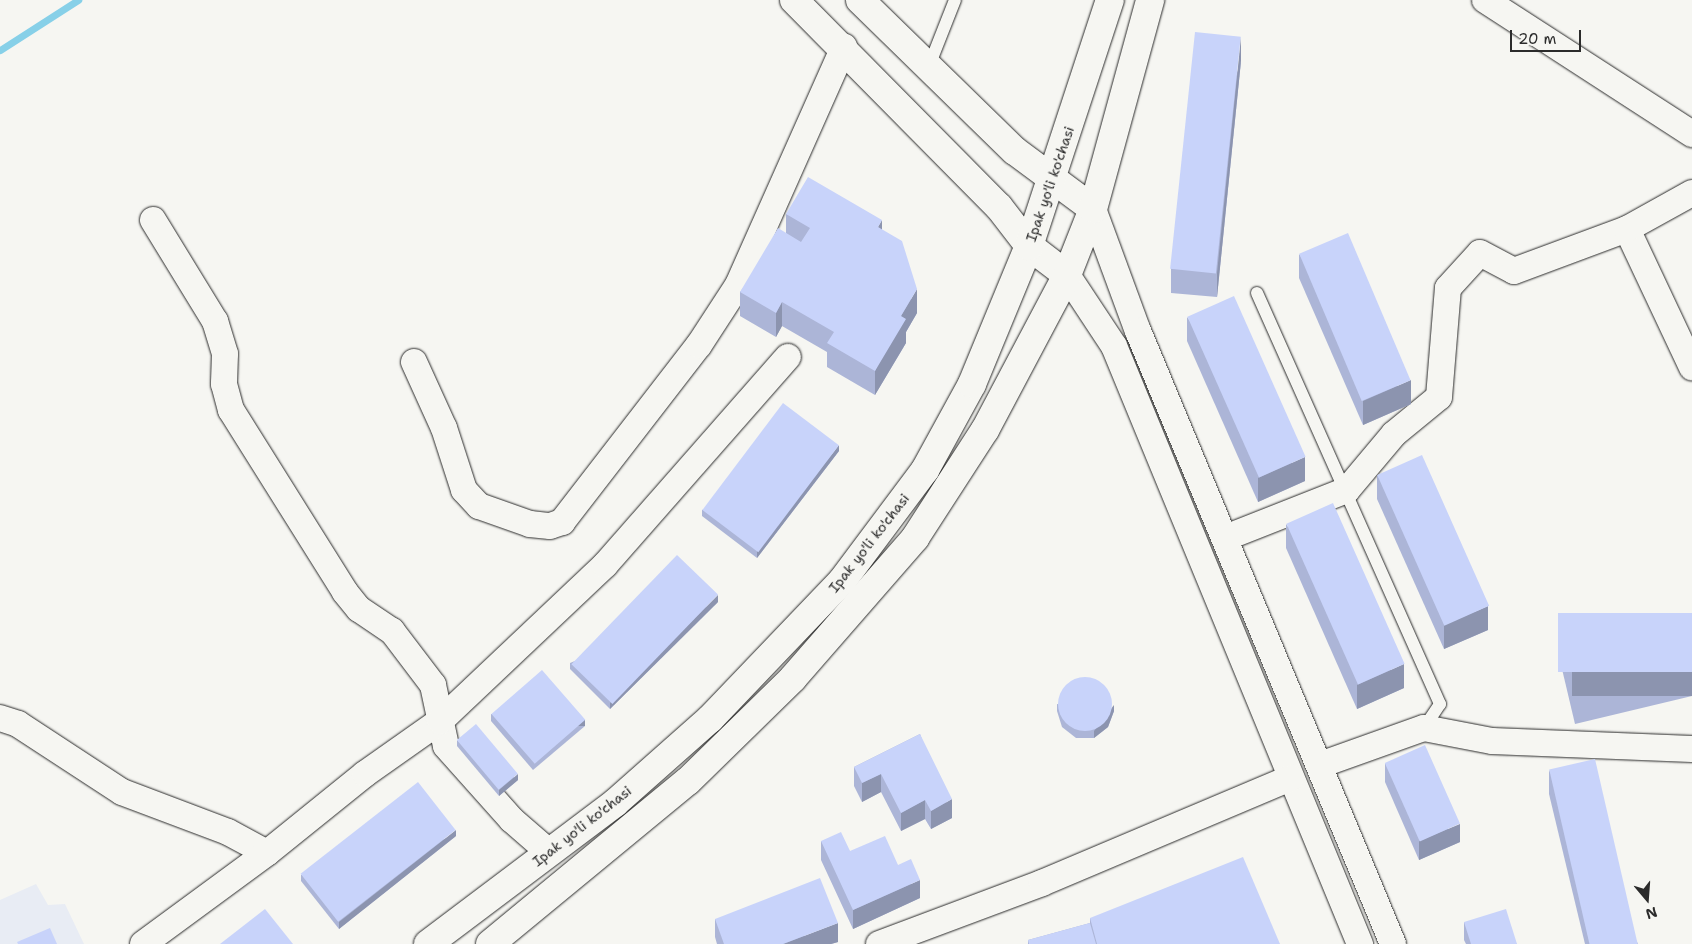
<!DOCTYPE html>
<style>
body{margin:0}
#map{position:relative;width:1692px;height:944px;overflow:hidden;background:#f6f6f2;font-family:"Shantell Sans",sans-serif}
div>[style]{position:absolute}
.built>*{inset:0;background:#e8ecf4}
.stream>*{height:7px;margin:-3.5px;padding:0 3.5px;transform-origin:3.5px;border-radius:3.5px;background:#87d0e8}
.roads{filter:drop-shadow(0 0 1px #2b2b2b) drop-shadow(0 0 1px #2b2b2b)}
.lane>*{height:12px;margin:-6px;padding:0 6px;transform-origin:6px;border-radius:6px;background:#f6f6f2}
.street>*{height:26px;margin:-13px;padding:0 13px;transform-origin:13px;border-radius:13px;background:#f6f6f2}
.secondary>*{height:28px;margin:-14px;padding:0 14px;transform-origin:14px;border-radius:14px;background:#f6f6f2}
.primary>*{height:28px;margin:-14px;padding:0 14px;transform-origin:14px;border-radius:14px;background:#f6f6f2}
.wall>*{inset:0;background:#acb5d7}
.shaded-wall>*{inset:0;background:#8c94af;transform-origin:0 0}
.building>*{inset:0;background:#c8d3fa;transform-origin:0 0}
.round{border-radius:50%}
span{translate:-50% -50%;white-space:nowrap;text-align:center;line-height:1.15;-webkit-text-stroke:4px #f6f6f2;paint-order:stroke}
.street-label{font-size:14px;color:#2b2b2b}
.north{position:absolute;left:1622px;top:874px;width:50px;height:50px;-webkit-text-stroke:4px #f6f6f2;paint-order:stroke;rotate:162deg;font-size:14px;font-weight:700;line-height:20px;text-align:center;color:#2b2b2b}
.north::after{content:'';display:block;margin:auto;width:18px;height:22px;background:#2b2b2b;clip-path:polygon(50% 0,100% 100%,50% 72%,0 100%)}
.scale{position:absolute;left:1510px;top:30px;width:71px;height:22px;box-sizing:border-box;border:2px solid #2b2b2b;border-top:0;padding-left:6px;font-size:15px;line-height:18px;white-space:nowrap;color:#2b2b2b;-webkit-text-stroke:4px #f6f6f2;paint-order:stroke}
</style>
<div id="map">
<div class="built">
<i style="clip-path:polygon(36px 884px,48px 905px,65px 904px,84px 944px,0 944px,0 900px)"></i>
</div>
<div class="stream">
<i style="left:0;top:50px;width:93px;rotate:-32.7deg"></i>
</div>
<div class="roads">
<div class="lane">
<i style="left:929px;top:66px;width:71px;rotate:-68.5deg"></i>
<i style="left:1257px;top:293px;width:450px;rotate:66deg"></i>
<i style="left:1440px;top:704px;width:29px;rotate:124deg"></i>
</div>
<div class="street">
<i style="left:1485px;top:0;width:247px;rotate:32.9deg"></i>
<i style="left:1093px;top:209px;width:130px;rotate:69.8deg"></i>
<i style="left:1138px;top:331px;width:664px;rotate:67.41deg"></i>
<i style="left:153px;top:220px;width:119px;rotate:58.5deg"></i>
<i style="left:215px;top:321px;width:34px;rotate:73deg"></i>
<i style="left:225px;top:354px;width:30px;rotate:92deg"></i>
<i style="left:224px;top:384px;width:27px;rotate:75deg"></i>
<i style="left:231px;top:410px;width:215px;rotate:57.9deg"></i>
<i style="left:345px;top:592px;width:22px;rotate:51deg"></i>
<i style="left:359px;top:609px;width:40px;rotate:34deg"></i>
<i style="left:392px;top:631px;width:68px;rotate:52.8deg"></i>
<i style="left:433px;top:685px;width:62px;rotate:78deg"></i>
<i style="left:446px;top:746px;width:99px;rotate:48.3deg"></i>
<i style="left:512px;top:820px;width:49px;rotate:40.9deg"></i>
<i style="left:1627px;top:229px;width:153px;rotate:64.8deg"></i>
<i style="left:1067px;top:275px;width:85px;rotate:56.5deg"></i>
<i style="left:1114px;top:346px;width:647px;rotate:67.64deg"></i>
<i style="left:414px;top:362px;width:72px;rotate:65.6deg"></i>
<i style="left:444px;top:428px;width:65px;rotate:72.1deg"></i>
<i style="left:464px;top:490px;width:22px;rotate:47deg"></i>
<i style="left:479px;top:506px;width:54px;rotate:19.4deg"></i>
<i style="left:530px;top:524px;width:20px;rotate:6deg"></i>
<i style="left:550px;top:526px;width:13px;rotate:-18deg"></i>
<i style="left:562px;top:522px;width:224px;rotate:-52.3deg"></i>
<i style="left:699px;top:345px;width:72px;rotate:-57deg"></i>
<i style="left:738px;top:285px;width:261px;rotate:-66deg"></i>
<i style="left:1225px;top:538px;width:131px;rotate:-21.5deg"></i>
<i style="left:1347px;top:490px;width:73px;rotate:-50deg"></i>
<i style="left:1394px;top:434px;width:58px;rotate:-39.4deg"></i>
<i style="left:1439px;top:397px;width:109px;rotate:-85.3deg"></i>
<i style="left:1448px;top:288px;width:47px;rotate:-47.6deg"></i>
<i style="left:1480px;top:253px;width:38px;rotate:28deg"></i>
<i style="left:1514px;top:271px;width:121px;rotate:-20.4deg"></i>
<i style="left:1627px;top:229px;width:74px;rotate:-29deg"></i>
<i style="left:0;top:718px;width:19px;rotate:18deg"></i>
<i style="left:18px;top:724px;width:124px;rotate:33.2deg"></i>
<i style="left:122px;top:792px;width:113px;rotate:20.7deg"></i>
<i style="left:228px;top:832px;width:44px;rotate:28.3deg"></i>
<i style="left:1320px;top:765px;width:110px;rotate:-19.6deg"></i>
<i style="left:1424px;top:728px;width:69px;rotate:10.8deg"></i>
<i style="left:1492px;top:741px;width:200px;rotate:2.3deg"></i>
<i style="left:143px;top:944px;width:154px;rotate:-36.3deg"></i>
<i style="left:267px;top:853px;width:126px;rotate:-38.9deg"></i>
<i style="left:365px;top:774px;width:92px;rotate:-35.2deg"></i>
<i style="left:440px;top:721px;width:227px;rotate:-43.4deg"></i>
<i style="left:605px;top:565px;width:277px;rotate:-48.7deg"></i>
<i style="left:879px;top:944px;width:174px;rotate:-20.5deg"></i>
<i style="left:1042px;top:883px;width:270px;rotate:-22.9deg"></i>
</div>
<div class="secondary">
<i style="left:794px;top:0;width:291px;rotate:45.3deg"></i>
<i style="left:999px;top:207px;width:49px;rotate:52.4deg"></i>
<i style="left:1029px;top:246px;width:48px;rotate:37.3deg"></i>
<i style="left:860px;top:0;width:216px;rotate:44.3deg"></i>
<i style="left:1015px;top:151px;width:97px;rotate:36.6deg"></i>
</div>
<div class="primary">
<i style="left:428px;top:944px;width:234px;rotate:-37deg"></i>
<i style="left:615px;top:803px;width:127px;rotate:-41.5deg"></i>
<i style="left:710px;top:719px;width:191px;rotate:-46.3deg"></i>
<i style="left:842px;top:581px;width:139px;rotate:-53.2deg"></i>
<i style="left:925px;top:470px;width:98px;rotate:-61.3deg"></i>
<i style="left:972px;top:384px;width:149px;rotate:-67.6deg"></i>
<i style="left:1029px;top:246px;width:259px;rotate:-71.8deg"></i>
<i style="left:490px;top:944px;width:256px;rotate:-39.5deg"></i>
<i style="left:688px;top:781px;width:147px;rotate:-44.4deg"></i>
<i style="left:793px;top:678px;width:186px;rotate:-48.9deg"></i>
<i style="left:915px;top:538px;width:129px;rotate:-57.1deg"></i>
<i style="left:985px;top:430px;width:175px;rotate:-62.1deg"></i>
<i style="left:1067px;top:275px;width:71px;rotate:-68.5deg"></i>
<i style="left:1093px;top:209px;width:217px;rotate:-74.7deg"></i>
</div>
</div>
<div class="wall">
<i style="clip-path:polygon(1241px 61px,1217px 297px,1171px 293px,1171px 269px)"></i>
<i style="clip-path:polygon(786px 214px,882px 230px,917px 313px,906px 332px,906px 343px,875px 395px,827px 367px,827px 352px,782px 326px,776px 337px,740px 316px,740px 292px,786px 233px)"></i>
<i style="clip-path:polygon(1299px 254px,1411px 404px,1363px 425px,1299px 278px)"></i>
<i style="clip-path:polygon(1187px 317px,1305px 481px,1258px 502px,1187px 341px)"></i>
<i style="clip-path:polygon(839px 451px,757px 558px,702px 516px,702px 510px)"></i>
<i style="clip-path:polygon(1377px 475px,1488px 630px,1444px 649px,1377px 499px)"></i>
<i style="clip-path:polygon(1286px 524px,1404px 688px,1357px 709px,1286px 548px)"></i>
<i style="clip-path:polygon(718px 602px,610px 709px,570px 669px,570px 663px)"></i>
<i style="clip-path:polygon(1692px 613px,1692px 696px,1575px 724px,1562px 669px,1562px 645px)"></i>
<i style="clip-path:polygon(1057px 704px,1114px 711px,1108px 727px,1094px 738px,1076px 738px,1062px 727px,1057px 711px)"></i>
<i style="clip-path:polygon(491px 714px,585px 726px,533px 770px,491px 721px)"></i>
<i style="clip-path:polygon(920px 734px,952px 818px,931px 829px,925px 819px,901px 831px,881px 792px,862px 802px,854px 786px,854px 767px)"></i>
<i style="clip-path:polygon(457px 740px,518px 780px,499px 796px,457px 746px)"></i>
<i style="clip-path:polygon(1385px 763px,1460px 842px,1419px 860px,1385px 782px)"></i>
<i style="clip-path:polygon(1549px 770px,1638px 944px,1585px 944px,1549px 794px)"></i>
<i style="clip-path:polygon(456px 836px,339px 929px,301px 881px,301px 875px)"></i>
<i style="clip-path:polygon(821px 841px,850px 851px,898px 865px,920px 898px,853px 929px,821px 860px)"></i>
<i style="clip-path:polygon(1090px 918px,1280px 944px,1028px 944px,1028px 940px,1090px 923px)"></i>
<i style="clip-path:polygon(715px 919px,838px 942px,831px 944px,717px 944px,715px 937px)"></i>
<i style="clip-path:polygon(1464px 922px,1517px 944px,1466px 944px,1464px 940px)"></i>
</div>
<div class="shaded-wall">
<i style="clip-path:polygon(1241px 37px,1241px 61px,1217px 297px,1217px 273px)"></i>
<i style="clip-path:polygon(882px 220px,882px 244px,878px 227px)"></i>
<i style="clip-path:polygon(917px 289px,917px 313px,906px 332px,906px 343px,875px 395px,875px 371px,901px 316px)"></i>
<i style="clip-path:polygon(782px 302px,782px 326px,776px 337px,776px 313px)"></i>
<i style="clip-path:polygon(1411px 380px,1411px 404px,1363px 425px,1363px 401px)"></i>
<i style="clip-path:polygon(839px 445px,839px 451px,757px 558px,757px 551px)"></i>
<i style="clip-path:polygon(1305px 457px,1305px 481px,1258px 502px,1258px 478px)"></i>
<i style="clip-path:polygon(718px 595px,718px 602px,610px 709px,610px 703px)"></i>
<i style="clip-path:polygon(1488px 606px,1488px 630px,1444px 649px,1444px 625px)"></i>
<i style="clip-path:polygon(1404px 664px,1404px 688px,1357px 709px,1357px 685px)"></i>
<i style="left:1692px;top:672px;width:24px;height:120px;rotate:90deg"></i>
<i style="clip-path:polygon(1114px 705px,1114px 711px,1108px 727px,1094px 738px,1094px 731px)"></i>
<i style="left:585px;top:720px;width:6px;height:68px;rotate:90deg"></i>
<i style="clip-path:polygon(518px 774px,518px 780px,499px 796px,499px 790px)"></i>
<i style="clip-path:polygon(881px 774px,881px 792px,862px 802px,862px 783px)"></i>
<i style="clip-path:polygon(952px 799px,952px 818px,931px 829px,931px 811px)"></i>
<i style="clip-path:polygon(925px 800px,925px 819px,901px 831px,901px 813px)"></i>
<i style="clip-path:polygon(1460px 824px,1460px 842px,1419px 860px,1419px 841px)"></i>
<i style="clip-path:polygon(456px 830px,456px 836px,339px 929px,339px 922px)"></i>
<i style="clip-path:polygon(920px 880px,920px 898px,853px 929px,853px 910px)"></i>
<i style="clip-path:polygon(838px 923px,838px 942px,831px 944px,783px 944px)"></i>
</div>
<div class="building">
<i style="left:1195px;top:32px;width:46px;height:238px;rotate:6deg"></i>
<i style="clip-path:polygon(808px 177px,882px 220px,878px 227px,902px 241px,917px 289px,901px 316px,906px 319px,875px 371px,827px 343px,834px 332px,782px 302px,776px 313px,740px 292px,778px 228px,801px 242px,810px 228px,786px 214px)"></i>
<i style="left:1348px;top:233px;width:160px;height:53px;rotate:67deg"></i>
<i style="left:1234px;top:296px;width:176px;height:51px;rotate:66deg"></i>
<i style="left:783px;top:403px;width:70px;height:134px;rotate:37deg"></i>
<i style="left:1422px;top:455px;width:165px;height:49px;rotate:66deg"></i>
<i style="left:1333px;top:503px;width:176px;height:51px;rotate:66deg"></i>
<i style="left:677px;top:555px;width:57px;height:152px;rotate:44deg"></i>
<i style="left:1692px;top:613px;width:59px;height:134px;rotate:90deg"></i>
<i style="left:542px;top:670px;width:66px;height:67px;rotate:49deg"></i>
<i class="round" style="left:1058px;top:677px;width:54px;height:54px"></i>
<i style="left:476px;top:724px;width:65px;height:25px;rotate:50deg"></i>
<i style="clip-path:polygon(920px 734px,952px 799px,931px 811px,925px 800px,901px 813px,881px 774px,862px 783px,854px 767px)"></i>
<i style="left:1425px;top:745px;width:86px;height:44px;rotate:66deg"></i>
<i style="left:1595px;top:759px;width:190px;height:47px;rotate:77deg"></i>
<i style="left:418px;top:782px;width:61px;height:149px;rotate:52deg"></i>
<i style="clip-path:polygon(841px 832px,850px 851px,885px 836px,898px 865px,911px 859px,920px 880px,853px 910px,821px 841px)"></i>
<i style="clip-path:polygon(1243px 857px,1280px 944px,1097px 944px,1090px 918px)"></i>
<i style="clip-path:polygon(820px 878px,838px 923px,783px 944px,724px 944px,715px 919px)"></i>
<i style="clip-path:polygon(265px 909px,293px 944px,220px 944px)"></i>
<i style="clip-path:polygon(1506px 909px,1517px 944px,1471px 944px,1464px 922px)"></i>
<i style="clip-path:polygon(1090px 923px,1096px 944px,1029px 944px,1028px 940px)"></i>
<i style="clip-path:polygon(50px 928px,57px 944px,18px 944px,17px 942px)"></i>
</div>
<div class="street-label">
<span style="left:1050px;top:184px;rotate:-71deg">Ipak yo'li ko'chasi</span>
<span style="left:869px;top:543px;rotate:-52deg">Ipak yo'li ko'chasi</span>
<span style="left:582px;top:826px;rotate:-38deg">Ipak yo'li ko'chasi</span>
</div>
<div class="north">N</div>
<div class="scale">20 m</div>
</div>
